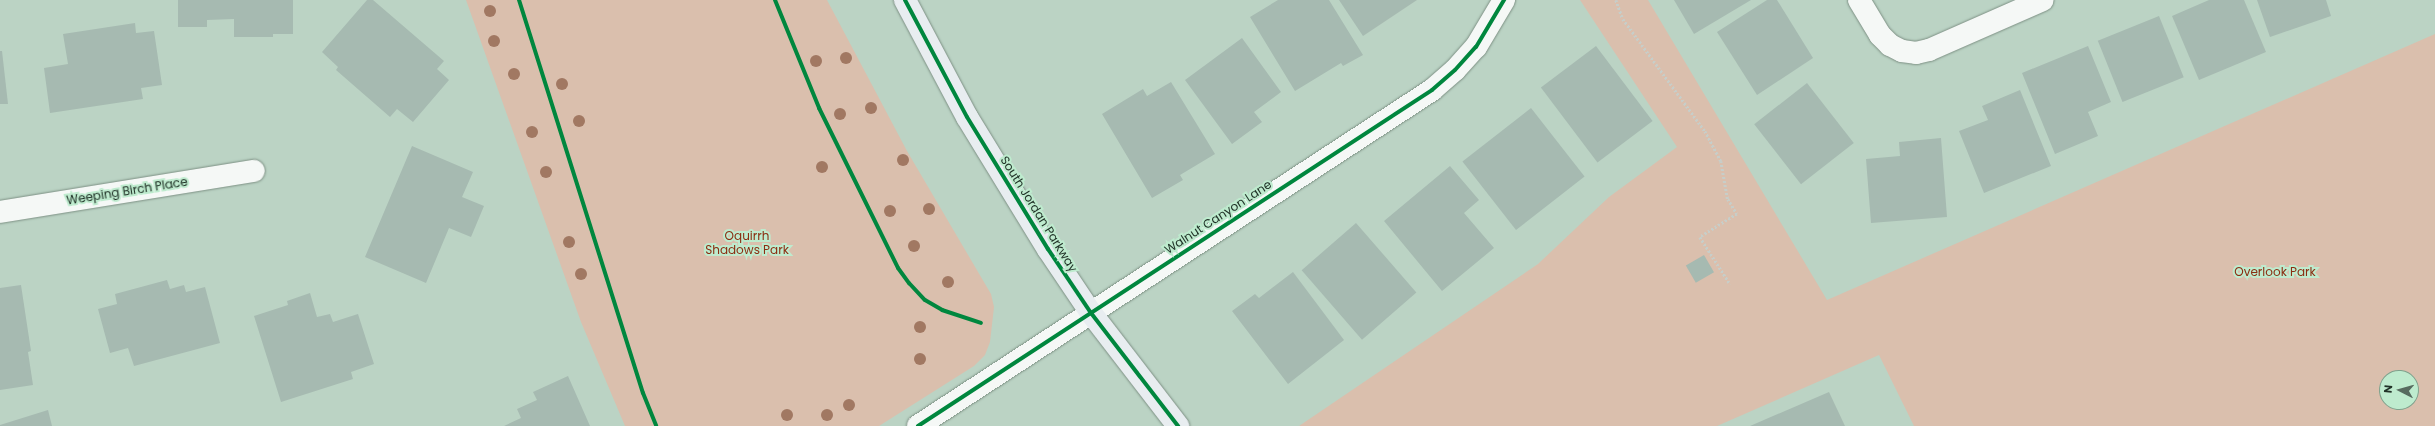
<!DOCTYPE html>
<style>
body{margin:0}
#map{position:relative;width:2435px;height:426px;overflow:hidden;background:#bbd3c4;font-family:Poppins,sans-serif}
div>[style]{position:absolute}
.green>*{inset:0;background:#dabfad}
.building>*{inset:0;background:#a6bab1;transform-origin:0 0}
.path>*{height:2.5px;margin-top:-1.25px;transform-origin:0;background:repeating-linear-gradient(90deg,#c7cec9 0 2px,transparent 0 4px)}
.roads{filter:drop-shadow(0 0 1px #7d9084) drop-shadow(0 0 1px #7d9084)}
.street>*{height:22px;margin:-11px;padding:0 11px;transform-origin:11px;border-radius:11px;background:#f5f8f6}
.primary>*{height:22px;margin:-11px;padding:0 11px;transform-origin:11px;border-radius:11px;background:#e8edf0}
.cycleway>*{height:4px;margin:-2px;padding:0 2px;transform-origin:2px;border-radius:2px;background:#00873e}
.trees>*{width:12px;height:12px;margin:-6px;border-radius:50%;background:#a17862}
span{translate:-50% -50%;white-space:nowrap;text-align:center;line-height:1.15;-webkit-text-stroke:4px #beebce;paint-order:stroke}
.street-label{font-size:12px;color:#213328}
.park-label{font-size:12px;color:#8b2e12}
.north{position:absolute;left:2379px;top:370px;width:40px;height:40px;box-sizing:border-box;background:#beebce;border:1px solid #7fa18c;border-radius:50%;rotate:276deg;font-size:11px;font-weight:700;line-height:16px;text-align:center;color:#213328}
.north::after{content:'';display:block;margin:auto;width:14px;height:18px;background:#576b5f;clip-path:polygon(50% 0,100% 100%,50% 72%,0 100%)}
</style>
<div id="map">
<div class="green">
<i style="clip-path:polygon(466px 0,827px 0,907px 151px,991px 294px,994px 307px,990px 342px,985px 355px,974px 366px,879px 426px,625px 426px,581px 322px)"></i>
<i style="clip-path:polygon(evenodd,1580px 0,1648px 0,1827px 300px,2435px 34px,2435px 426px,1914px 426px,1879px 355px,1717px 426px,1299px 426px,1538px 264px,1609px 197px,1677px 147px,1580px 0,2387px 378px,2411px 378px,2411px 402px,2387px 402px,2387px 378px)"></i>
</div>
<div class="building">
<i style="clip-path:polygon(178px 0,293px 0,293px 34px,273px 34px,273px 37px,234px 37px,234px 19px,207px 20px,207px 27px,178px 27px)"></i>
<i style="clip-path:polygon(367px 0,373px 0,444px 61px,437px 69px,449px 80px,413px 122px,397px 109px,390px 117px,336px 70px,338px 67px,322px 52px)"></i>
<i style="clip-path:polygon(1278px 0,1329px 0,1363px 55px,1343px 66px,1341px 63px,1295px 91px,1250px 17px)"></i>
<i style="clip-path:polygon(1339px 0,1417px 0,1363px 36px)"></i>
<i style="clip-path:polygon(1674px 0,1751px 0,1694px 34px)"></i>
<i style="clip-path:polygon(1767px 0,1777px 0,1813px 58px,1757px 95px,1717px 32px)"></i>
<i style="clip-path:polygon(2209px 0,2244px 0,2266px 52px,2199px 80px,2172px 16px)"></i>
<i style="clip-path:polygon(2257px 0,2326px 0,2331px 16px,2270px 37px)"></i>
<i style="left:2159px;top:16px;width:66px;height:66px;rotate:68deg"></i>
<i style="clip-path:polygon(135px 23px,136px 33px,154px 31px,162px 85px,141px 88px,143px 99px,50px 113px,44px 68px,68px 64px,63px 34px)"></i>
<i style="clip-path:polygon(1242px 38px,1281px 92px,1254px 112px,1262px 122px,1232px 144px,1185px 80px)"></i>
<i style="left:1596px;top:46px;width:94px;height:69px;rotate:53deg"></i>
<i style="clip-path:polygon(2088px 46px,2111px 102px,2088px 112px,2098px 136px,2055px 154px,2022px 73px)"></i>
<i style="clip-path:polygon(0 51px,2px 51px,8px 104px,0 104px)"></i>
<i style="clip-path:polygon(1171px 82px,1215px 154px,1180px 175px,1183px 180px,1152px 198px,1102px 114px,1143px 89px,1147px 96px)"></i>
<i style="left:1807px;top:83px;width:76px;height:67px;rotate:52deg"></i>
<i style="clip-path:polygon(2020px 90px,2051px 166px,1984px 193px,1959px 131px,1988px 120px,1982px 106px)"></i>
<i style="left:1531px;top:108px;width:87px;height:87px;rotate:52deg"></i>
<i style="clip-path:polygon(1941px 138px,1947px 217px,1871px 223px,1866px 159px,1900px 156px,1899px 142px)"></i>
<i style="clip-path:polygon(412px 146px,473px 172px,462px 197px,484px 206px,471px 237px,449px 228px,426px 283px,365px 257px)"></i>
<i style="clip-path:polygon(1450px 166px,1479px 200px,1464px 213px,1494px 248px,1442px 291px,1384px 221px)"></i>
<i style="left:1356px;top:223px;width:92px;height:72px;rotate:49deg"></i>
<i style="left:1704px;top:255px;width:20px;height:21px;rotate:60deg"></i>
<i style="clip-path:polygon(1293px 272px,1344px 340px,1288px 384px,1232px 311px,1255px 294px,1259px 298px)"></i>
<i style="clip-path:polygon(167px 280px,170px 289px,184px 285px,186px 292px,205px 287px,220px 343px,134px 366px,128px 348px,110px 353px,98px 309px,117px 304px,115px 294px)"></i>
<i style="clip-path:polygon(21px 285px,31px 351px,28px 352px,33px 385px,0 390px,0 288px)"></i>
<i style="clip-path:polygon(310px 293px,317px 317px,330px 314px,333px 322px,358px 314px,374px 364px,351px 372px,353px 379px,281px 402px,254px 316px,288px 305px,287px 301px)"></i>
<i style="clip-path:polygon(568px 376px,590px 426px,504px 426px,521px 418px,517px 409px,537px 400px,533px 392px)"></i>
<i style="clip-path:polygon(1829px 392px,1845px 426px,1750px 426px)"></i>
<i style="clip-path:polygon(48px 410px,52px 426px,0 426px,0 425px)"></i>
</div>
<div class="path">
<i style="left:1616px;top:0;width:20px;rotate:70deg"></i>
<i style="left:1623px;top:19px;width:139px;rotate:53.8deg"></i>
<i style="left:1705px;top:131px;width:34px;rotate:62deg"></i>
<i style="left:1721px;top:161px;width:39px;rotate:80deg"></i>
<i style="left:1728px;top:199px;width:17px;rotate:59deg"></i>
<i style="left:1737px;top:214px;width:44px;rotate:148.1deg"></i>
<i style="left:1700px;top:237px;width:56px;rotate:57.4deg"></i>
</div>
<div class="roads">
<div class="street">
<i style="left:1859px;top:0;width:41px;rotate:59deg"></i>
<i style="left:1880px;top:35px;width:14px;rotate:45deg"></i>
<i style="left:1890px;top:45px;width:13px;rotate:27deg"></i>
<i style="left:1902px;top:51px;width:14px;rotate:8deg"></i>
<i style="left:1916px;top:53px;width:13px;rotate:-13deg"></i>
<i style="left:1929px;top:50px;width:124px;rotate:-23.7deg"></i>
<i style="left:0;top:212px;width:257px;rotate:-9.2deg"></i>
<i style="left:918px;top:426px;width:614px;rotate:-33.17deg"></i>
<i style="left:1432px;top:90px;width:30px;rotate:-41deg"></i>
<i style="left:1455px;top:70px;width:31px;rotate:-48deg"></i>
<i style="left:1476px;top:47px;width:55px;rotate:-59.2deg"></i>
</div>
<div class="primary">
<i style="left:905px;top:0;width:132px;rotate:62.1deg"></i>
<i style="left:967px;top:117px;width:155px;rotate:58.5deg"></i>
<i style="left:1048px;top:249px;width:77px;rotate:56.1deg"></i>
<i style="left:1091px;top:313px;width:143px;rotate:52.4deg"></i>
</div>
</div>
<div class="cycleway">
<i style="left:519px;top:0;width:412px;rotate:72.5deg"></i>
<i style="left:643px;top:393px;width:35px;rotate:68deg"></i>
<i style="left:775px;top:0;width:117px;rotate:67.8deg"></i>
<i style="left:819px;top:108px;width:178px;rotate:63.7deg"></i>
<i style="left:898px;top:268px;width:19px;rotate:54deg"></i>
<i style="left:909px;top:283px;width:23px;rotate:47deg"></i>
<i style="left:925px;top:300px;width:20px;rotate:30deg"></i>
<i style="left:942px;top:310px;width:41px;rotate:18.4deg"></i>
<i style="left:905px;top:0;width:132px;rotate:62.1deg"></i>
<i style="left:967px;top:117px;width:155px;rotate:58.5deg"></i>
<i style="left:1048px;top:249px;width:77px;rotate:56.1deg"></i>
<i style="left:1091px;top:313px;width:143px;rotate:52.4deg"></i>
<i style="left:918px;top:426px;width:614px;rotate:-33.17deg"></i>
<i style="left:1432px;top:90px;width:30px;rotate:-41deg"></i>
<i style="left:1455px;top:70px;width:31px;rotate:-48deg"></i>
<i style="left:1476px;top:47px;width:55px;rotate:-59.2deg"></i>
</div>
<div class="trees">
<i style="left:490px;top:11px"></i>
<i style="left:494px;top:41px"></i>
<i style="left:846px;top:58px"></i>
<i style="left:816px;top:61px"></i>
<i style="left:514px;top:74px"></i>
<i style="left:562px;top:84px"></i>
<i style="left:871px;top:108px"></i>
<i style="left:840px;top:114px"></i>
<i style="left:579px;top:121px"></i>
<i style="left:532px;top:132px"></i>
<i style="left:903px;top:160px"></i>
<i style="left:822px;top:167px"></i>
<i style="left:546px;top:172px"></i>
<i style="left:929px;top:209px"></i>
<i style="left:890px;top:211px"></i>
<i style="left:569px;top:242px"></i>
<i style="left:914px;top:246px"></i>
<i style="left:581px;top:274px"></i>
<i style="left:948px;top:282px"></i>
<i style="left:920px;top:327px"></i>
<i style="left:920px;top:359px"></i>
<i style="left:849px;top:405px"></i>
<i style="left:787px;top:415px"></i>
<i style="left:827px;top:415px"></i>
</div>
<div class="street-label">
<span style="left:127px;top:191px;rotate:-9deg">Weeping Birch Place</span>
<span style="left:1039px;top:214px;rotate:58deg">South Jordan Parkway</span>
<span style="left:1218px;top:217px;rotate:-33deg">Walnut Canyon Lane</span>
</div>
<div class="park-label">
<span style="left:747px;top:243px">Oquirrh<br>Shadows Park</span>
<span style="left:2275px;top:272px">Overlook Park</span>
</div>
<div class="north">N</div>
</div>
